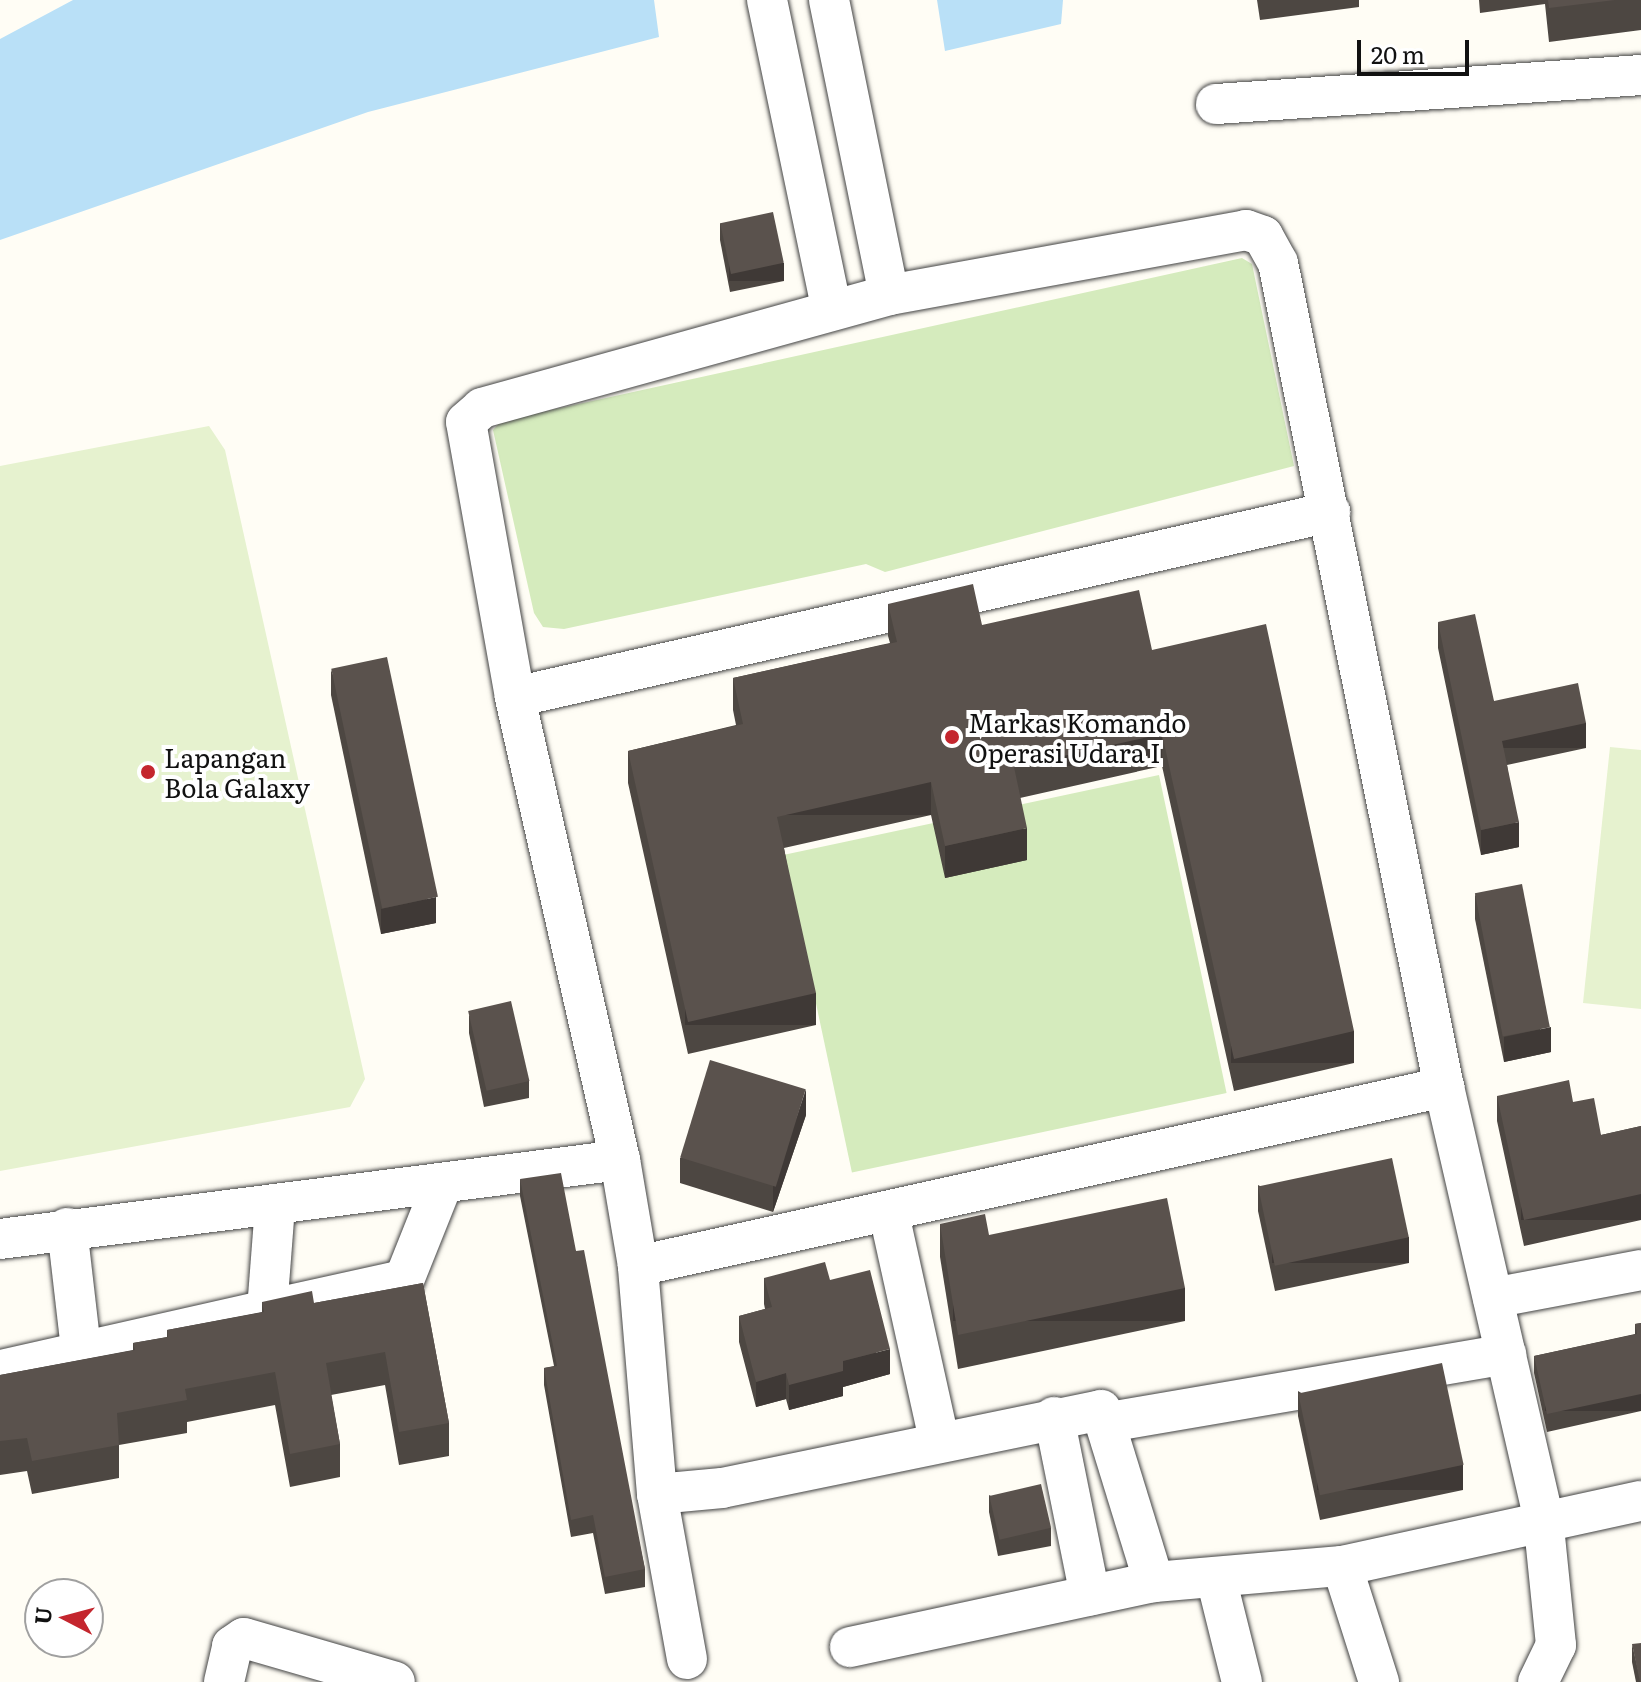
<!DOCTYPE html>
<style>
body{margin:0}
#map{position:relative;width:1641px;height:1682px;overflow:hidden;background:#fffdf5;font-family:Literata,serif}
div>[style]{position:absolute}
.green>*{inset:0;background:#d5ebbd;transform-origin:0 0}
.pitch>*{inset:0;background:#e6f2cf}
.water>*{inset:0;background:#b9e0f7}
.roads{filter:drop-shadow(0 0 2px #444) drop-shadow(0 0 2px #444)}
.minor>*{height:40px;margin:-20px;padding:0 20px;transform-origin:20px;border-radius:20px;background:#fff}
.wall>*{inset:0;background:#4d4742}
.shaded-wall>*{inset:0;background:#3f3936;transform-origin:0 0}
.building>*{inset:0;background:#5a524d;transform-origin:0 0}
.dots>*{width:22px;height:22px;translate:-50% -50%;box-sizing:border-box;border:4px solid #fff;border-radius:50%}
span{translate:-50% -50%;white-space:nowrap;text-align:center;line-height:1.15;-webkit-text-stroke:8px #fff;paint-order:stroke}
.poi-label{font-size:26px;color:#111}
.left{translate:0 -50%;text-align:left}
.north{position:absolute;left:24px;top:1578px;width:80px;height:80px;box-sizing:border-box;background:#fff;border:2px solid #a0a0a0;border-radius:50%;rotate:276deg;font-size:22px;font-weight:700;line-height:32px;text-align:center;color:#111}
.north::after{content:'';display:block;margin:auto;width:28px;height:36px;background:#c4262e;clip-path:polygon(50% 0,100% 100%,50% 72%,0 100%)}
.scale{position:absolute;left:1357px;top:40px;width:112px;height:36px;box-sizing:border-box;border:4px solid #111;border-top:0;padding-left:10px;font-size:24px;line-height:28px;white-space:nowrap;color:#111;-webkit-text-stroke:6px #fff;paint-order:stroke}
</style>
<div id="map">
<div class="green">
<i style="clip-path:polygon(1242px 258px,1252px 264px,1294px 466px,885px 572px,866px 564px,564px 629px,543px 627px,534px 613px,493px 430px,501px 421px)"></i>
<i style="left:1159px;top:775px;width:325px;height:383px;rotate:78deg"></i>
</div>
<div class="pitch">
<i style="clip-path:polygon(209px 426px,225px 450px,365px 1079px,350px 1107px,0 1171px,0 466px)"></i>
<i style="clip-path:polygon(1610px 747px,1641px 750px,1641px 1009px,1583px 1003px)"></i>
</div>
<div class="water">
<i style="clip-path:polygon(73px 0,654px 0,659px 37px,368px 112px,0 240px,0 39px)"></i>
<i style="clip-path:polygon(937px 0,1063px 0,1061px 24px,945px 51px)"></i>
</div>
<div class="roads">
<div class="minor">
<i style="left:767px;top:0;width:317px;rotate:78.2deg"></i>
<i style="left:829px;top:0;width:301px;rotate:78.5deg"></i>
<i style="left:1216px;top:104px;width:426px;rotate:-3.9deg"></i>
<i style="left:515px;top:697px;width:836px;rotate:-12.79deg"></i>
<i style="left:889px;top:1214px;width:230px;rotate:77.5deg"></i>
<i style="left:67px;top:1228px;width:122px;rotate:83.4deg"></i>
<i style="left:0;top:1239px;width:625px;rotate:-7.26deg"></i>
<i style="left:638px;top:1266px;width:826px;rotate:-12.52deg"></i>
<i style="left:1493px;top:1298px;width:151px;rotate:-10.7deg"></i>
<i style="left:267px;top:1310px;width:140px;rotate:-12.4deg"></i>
<i style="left:404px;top:1280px;width:102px;rotate:-68.2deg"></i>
<i style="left:1px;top:1370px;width:273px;rotate:-12.7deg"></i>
<i style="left:267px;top:1310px;width:105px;rotate:-85.6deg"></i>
<i style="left:1054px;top:1417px;width:182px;rotate:78.6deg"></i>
<i style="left:1109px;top:1422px;width:403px;rotate:-9.7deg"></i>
<i style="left:657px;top:1494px;width:65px;rotate:-5.3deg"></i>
<i style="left:722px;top:1488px;width:387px;rotate:-11.6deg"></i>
<i style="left:1101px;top:1410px;width:180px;rotate:72.9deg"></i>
<i style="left:1342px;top:1566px;width:122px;rotate:72.3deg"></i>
<i style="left:1217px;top:1582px;width:103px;rotate:76deg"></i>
<i style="left:850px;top:1647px;width:311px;rotate:-12.1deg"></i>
<i style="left:1154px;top:1582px;width:189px;rotate:-4.9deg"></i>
<i style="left:1342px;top:1566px;width:306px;rotate:-12.3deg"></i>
<i style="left:687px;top:1659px;width:168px;rotate:-100.3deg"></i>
<i style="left:657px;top:1494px;width:229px;rotate:-94.8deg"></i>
<i style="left:638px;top:1266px;width:108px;rotate:-99.6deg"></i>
<i style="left:620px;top:1160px;width:475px;rotate:-102.8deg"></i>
<i style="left:515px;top:697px;width:279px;rotate:-100.1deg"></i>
<i style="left:466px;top:422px;width:21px;rotate:-41deg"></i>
<i style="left:482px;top:408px;width:422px;rotate:-15.5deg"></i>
<i style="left:889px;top:295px;width:363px;rotate:-10.3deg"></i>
<i style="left:1246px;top:230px;width:18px;rotate:19deg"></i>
<i style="left:1263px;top:236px;width:31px;rotate:61deg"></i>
<i style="left:1278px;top:263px;width:841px;rotate:78.61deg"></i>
<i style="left:1444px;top:1087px;width:441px;rotate:77deg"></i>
<i style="left:1543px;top:1517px;width:129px;rotate:84.2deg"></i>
<i style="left:1556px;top:1645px;width:41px;rotate:115.9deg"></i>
<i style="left:224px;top:1682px;width:37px;rotate:-77deg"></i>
<i style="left:232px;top:1646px;width:14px;rotate:-34deg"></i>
<i style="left:244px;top:1638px;width:157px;rotate:16.2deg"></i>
</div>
</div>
<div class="wall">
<i style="clip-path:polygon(1257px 0,1359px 0,1359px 7px,1260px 20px)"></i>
<i style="clip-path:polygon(1479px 0,1641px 0,1641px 30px,1549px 42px,1545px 4px,1480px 13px)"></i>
<i style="clip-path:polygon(720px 223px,784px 281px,730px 292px,720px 240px)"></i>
<i style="clip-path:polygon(888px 604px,982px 625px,1152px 650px,1354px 1063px,1234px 1091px,1162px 766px,1020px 798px,1027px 860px,945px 878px,931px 815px,784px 848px,816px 1025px,688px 1054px,628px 783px,628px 751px,736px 725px,733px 710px,733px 678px,890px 643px,888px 636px)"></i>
<i style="clip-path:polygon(1438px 622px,1494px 701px,1586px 748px,1507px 765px,1519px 847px,1481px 855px,1438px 648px)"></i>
<i style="clip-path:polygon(331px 670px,436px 923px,381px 934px,331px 695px)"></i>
<i style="clip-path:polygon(1475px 894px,1551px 1052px,1504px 1062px,1475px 919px)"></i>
<i style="clip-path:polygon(469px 1015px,529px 1081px,529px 1098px,484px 1107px,469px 1033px)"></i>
<i style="clip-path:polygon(1497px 1096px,1573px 1102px,1601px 1135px,1641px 1126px,1641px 1220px,1524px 1246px,1497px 1121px)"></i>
<i style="clip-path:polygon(806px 1115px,773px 1212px,680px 1183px,680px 1158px)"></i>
<i style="clip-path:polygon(520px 1179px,576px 1251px,645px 1569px,645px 1587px,605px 1594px,593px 1533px,571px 1537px,544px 1385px,544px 1368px,554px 1366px,520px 1196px)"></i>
<i style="clip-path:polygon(1258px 1185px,1409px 1263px,1275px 1291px,1258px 1211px)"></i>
<i style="clip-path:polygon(940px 1224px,989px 1235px,1185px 1321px,958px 1369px,940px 1257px)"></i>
<i style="clip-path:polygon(764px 1278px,830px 1280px,890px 1374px,843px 1387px,843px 1396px,789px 1410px,786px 1399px,756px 1407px,739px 1342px,739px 1316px,765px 1309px,764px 1304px)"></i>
<i style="clip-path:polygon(423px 1283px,449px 1423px,449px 1456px,399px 1465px,385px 1385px,331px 1395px,340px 1444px,340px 1477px,290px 1487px,275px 1405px,187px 1422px,187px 1433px,119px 1445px,119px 1478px,32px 1494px,27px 1471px,0 1475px,0 1375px,133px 1350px,133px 1343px,167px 1337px,167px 1330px,262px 1312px,262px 1302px,314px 1303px)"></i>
<i style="clip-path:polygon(1641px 1323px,1641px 1411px,1547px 1432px,1534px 1373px,1534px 1356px,1635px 1334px,1635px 1324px)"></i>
<i style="clip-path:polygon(1298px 1391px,1463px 1490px,1320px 1520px,1298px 1416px)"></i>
<i style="clip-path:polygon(989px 1495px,1051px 1528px,1051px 1546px,998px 1556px,989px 1512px)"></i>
<i style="clip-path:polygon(1632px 1644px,1641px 1682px,1636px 1682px,1632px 1662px)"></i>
</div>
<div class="shaded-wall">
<i style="left:784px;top:263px;width:18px;height:55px;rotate:90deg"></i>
<i style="left:1586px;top:723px;width:25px;height:86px;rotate:90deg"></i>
<i style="left:1162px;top:734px;width:32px;height:152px;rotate:90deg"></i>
<i style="left:931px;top:782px;width:33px;height:158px;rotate:90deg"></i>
<i style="clip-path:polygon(1519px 822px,1519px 847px,1481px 855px,1481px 830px)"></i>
<i style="clip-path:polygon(1027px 828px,1027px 860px,945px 878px,945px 846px)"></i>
<i style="clip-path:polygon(436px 897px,436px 923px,381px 934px,381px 909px)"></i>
<i style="left:816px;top:993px;width:32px;height:131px;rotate:90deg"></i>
<i style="clip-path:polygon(1551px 1027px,1551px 1052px,1504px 1062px,1504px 1037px)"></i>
<i style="left:1354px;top:1031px;width:32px;height:123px;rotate:90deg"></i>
<i style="clip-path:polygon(806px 1089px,806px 1115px,773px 1212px,773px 1187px)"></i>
<i style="left:1641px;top:1194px;width:26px;height:120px;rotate:90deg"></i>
<i style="left:1409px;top:1237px;width:26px;height:137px;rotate:90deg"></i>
<i style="left:1185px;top:1288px;width:33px;height:232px;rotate:90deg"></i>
<i style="clip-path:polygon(890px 1349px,890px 1374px,843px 1387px,843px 1396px,789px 1410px,789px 1385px,843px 1361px)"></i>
<i style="clip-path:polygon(786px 1373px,786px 1399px,756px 1407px,756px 1382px)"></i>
<i style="left:1641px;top:1394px;width:17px;height:96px;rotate:90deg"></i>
<i style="left:1463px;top:1465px;width:25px;height:146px;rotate:90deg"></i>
</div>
<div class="building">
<i style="clip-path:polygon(1548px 0,1615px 0,1549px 8px)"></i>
<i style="left:773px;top:212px;width:52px;height:54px;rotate:78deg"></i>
<i style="clip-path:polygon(973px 584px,982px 625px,1139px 590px,1152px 650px,1266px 624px,1354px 1031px,1234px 1059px,1162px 734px,1014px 767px,1027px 828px,945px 846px,931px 782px,777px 817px,816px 993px,688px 1022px,628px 751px,743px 724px,733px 678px,897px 642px,888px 604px)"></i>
<i style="clip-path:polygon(1475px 614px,1494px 701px,1578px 683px,1586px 723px,1502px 741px,1519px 822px,1481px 830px,1438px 622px)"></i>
<i style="left:387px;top:657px;width:245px;height:57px;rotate:78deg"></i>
<i style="left:1522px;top:884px;width:146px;height:48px;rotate:79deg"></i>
<i style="left:511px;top:1001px;width:82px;height:44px;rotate:77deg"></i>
<i style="left:710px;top:1060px;width:100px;height:102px;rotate:17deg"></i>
<i style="clip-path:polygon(1569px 1080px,1573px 1102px,1594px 1098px,1601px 1135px,1641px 1126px,1641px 1194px,1524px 1220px,1497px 1096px)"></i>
<i style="left:1392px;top:1158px;width:81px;height:137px;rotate:78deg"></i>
<i style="clip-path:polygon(561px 1173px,576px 1251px,584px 1250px,645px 1569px,605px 1577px,593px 1515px,571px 1520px,544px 1368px,557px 1366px,520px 1179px)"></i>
<i style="clip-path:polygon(1167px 1198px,1185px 1288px,958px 1335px,940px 1224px,985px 1214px,989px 1235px)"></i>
<i style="clip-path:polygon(825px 1262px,830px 1280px,870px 1270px,890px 1349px,843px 1361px,843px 1371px,789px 1385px,786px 1373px,756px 1382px,739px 1316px,772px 1307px,764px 1278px)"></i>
<i style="clip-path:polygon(423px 1283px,449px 1423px,399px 1432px,385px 1352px,326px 1363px,340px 1444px,290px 1454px,275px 1372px,185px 1389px,187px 1400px,117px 1413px,119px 1445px,32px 1461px,27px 1438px,0 1441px,0 1375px,135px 1350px,133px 1343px,168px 1337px,167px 1330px,264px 1312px,262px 1302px,312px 1291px,314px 1303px)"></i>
<i style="clip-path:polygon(1641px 1323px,1641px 1394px,1547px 1414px,1534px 1356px,1637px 1334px,1635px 1324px)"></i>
<i style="left:1442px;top:1363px;width:104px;height:147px;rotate:78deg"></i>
<i style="left:1041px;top:1484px;width:45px;height:53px;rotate:77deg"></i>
<i style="clip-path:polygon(1641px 1643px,1641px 1682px,1640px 1682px,1632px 1644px)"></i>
</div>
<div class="dots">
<i style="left:952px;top:737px;background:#c4262e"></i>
<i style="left:148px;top:772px;background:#c4262e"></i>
</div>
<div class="poi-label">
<span class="left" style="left:968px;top:737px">Markas Komando<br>Operasi Udara I</span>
<span class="left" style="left:164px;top:772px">Lapangan<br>Bola Galaxy</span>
</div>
<div class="north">U</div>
<div class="scale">20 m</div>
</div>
